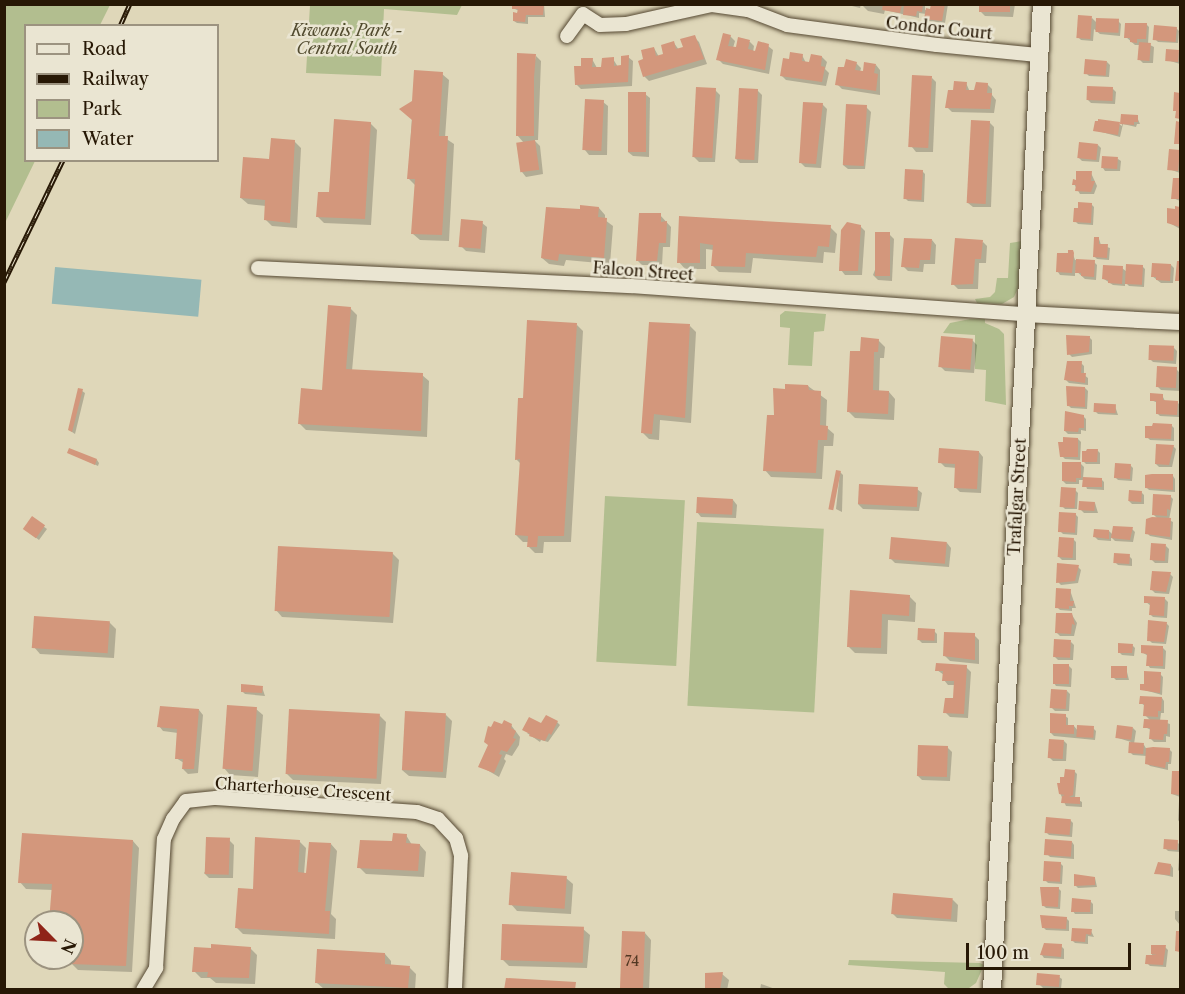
<!DOCTYPE html>
<style>
body{margin:0}
#map{position:relative;width:1185px;height:994px;overflow:hidden;background:#dfd7b9;font-family:"Libre Caslon Text",serif}
div>[style]{position:absolute}
.green>*{inset:0;background:#b2be8f;transform-origin:0 0}
.water>*{inset:0;background:#95b8b5;transform-origin:0 0}
.shadow>*{inset:0;background:#0003}
.building>*{inset:0;background:#d3977c;transform-origin:0 0}
.roads{filter:drop-shadow(0 0 2px #554832) drop-shadow(0 0 2px #554832)}
.minor>*{height:14px;margin:-7px;padding:0 7px;transform-origin:7px;border-radius:7px;background:#eae5d2}
.tertiary>*{height:16px;margin:-8px;padding:0 8px;transform-origin:8px;border-radius:8px;background:#eae5d2}
.secondary>*{height:18px;margin:-9px;padding:0 9px;transform-origin:9px;border-radius:9px;background:#eae5d2}
.rail>*{height:5px;margin-top:-2.5px;transform-origin:0;background:repeating-linear-gradient(90deg,#eae5d2 0 9px,#271805 0 18px);box-sizing:border-box;border-block:2px solid #271805}
span{translate:-50% -50%;white-space:nowrap;text-align:center;line-height:1.15;-webkit-text-stroke:5px #eae5d2;paint-order:stroke}
.number-label{font-size:14px;color:#523823}
.number-label span{-webkit-text-stroke-width:0}
.street-label{font-size:16px;color:#271805}
.park-label{font-size:16px;color:#514a2e;font-style:italic}
.frame{position:absolute;inset:0;border:6px solid #271805;pointer-events:none}
.legend{position:absolute;left:24px;top:24px;width:195px;height:138px;box-sizing:border-box;background:#eae5d2;border:2px solid #9c9380;margin:0;padding:8px 10px;list-style:none;font-size:18px;color:#271805}
.legend li{display:flex;align-items:center;gap:12px;height:30px}
.legend b{width:30px;border:2px solid #9c9380}
.north{position:absolute;left:24px;top:910px;width:60px;height:60px;box-sizing:border-box;background:#eae5d2;border:2px solid #9c9380;border-radius:50%;rotate:114deg;font-size:16px;font-weight:700;line-height:24px;text-align:center;color:#271805}
.north::after{content:'';display:block;margin:auto;width:21px;height:27px;background:#8f2418;clip-path:polygon(50% 0,100% 100%,50% 72%,0 100%)}
.scale{position:absolute;left:966px;top:943px;width:165px;height:27px;box-sizing:border-box;border:3px solid #271805;border-top:0;padding-left:8px;font-size:18px;line-height:21px;white-space:nowrap;color:#271805;-webkit-text-stroke:4px #eae5d2;paint-order:stroke}
</style>
<div id="map">
<div class="green">
<i style="clip-path:polygon(4px 5px,110px 5px,100px 25px,26px 26px,26px 160px,35px 161px,5px 223px)"></i>
<i style="clip-path:polygon(310px 5px,310px 4px,462px 5px,457px 15px,384px 9px,381px 76px,306px 73px)"></i>
<i style="clip-path:polygon(1022px 241px,1019px 286px,1014px 297px,1002px 304px,977px 303px,975px 299px,990px 297px,995px 292px,997px 278px,1008px 278px,1010px 243px)"></i>
<i style="clip-path:polygon(785px 311px,826px 314px,824px 331px,814px 332px,812px 366px,788px 365px,790px 328px,780px 327px,780px 315px)"></i>
<i style="clip-path:polygon(970px 319px,985px 319px,985px 323px,999px 329px,1004px 334px,1006px 405px,985px 401px,986px 370px,975px 369px,975px 335px,943px 333px,950px 323px)"></i>
<i style="left:605px;top:496px;width:80px;height:166px;rotate:3deg"></i>
<i style="left:697px;top:522px;width:127px;height:184px;rotate:3deg"></i>
<i style="clip-path:polygon(849px 960px,980px 963px,984px 965px,976px 983px,969px 988px,949px 989px,944px 984px,945px 972px,848px 965px)"></i>
</div>
<div class="water">
<i style="left:55px;top:267px;width:147px;height:37px;rotate:5deg"></i>
</div>
<div class="shadow">
<i style="clip-path:polygon(544px 4px,545px 17px,528px 17px,528px 24px,517px 23px,514px 21px,519px 11px,513px 8px)"></i>
<i style="clip-path:polygon(844px 4px,861px 4px,860px 8px)"></i>
<i style="clip-path:polygon(861px 4px,925px 4px,925px 10px,932px 11px,931px 4px,948px 4px,945px 23px,929px 21px,926px 14px,919px 13px,919px 18px,885px 10px,884px 14px,868px 11px)"></i>
<i style="clip-path:polygon(981px 4px,1015px 4px,1013px 17px,985px 16px,980px 11px)"></i>
<i style="clip-path:polygon(1092px 18px,1097px 23px,1118px 21px,1121px 24px,1120px 36px,1100px 34px,1094px 29px,1093px 41px,1081px 40px,1078px 37px)"></i>
<i style="clip-path:polygon(1146px 24px,1149px 27px,1148px 44px,1154px 47px,1153px 63px,1143px 63px,1140px 60px,1141px 45px,1135px 45px,1126px 37px)"></i>
<i style="clip-path:polygon(1176px 28px,1179px 31px,1178px 43px,1158px 42px,1155px 39px)"></i>
<i style="clip-path:polygon(730px 36px,735px 41px,733px 48px,737px 49px,739px 39px,750px 42px,754px 46px,753px 52px,756px 52px,768px 46px,773px 50px,769px 74px,723px 64px,718px 59px)"></i>
<i style="clip-path:polygon(694px 37px,699px 42px,707px 64px,649px 81px,644px 76px,644px 60px,654px 48px,659px 57px,665px 54px,674px 43px,679px 50px,685px 48px)"></i>
<i style="clip-path:polygon(1179px 52px,1180px 64px,1167px 60px)"></i>
<i style="clip-path:polygon(802px 55px,806px 63px,822px 57px,827px 62px,825px 69px,829px 73px,826px 86px,786px 80px,781px 75px,790px 60px)"></i>
<i style="clip-path:polygon(536px 56px,541px 61px,538px 140px,534px 140px,540px 146px,543px 174px,526px 177px,522px 172px,524px 143px,517px 135px)"></i>
<i style="clip-path:polygon(628px 57px,633px 61px,632px 86px,581px 89px,576px 84px,582px 68px,592px 59px,597px 68px,603px 68px,613px 59px,618px 67px,622px 67px)"></i>
<i style="clip-path:polygon(1107px 62px,1110px 65px,1109px 77px,1089px 76px,1086px 73px)"></i>
<i style="clip-path:polygon(856px 63px,861px 68px,860px 72px,864px 73px,876px 65px,880px 70px,880px 95px,842px 89px,837px 84px,845px 69px)"></i>
<i style="clip-path:polygon(442px 74px,449px 80px,445px 138px,454px 144px,449px 241px,420px 240px,413px 234px,415px 185px,408px 178px,413px 102px)"></i>
<i style="clip-path:polygon(932px 78px,936px 82px,933px 152px,916px 152px,912px 147px)"></i>
<i style="clip-path:polygon(966px 83px,970px 92px,987px 84px,992px 89px,992px 95px,996px 100px,994px 113px,952px 112px,947px 107px,955px 91px)"></i>
<i style="clip-path:polygon(1113px 89px,1116px 92px,1115px 104px,1091px 103px,1088px 100px)"></i>
<i style="clip-path:polygon(715px 90px,720px 95px,715px 162px,699px 162px,694px 157px)"></i>
<i style="clip-path:polygon(757px 90px,762px 95px,758px 163px,740px 163px,735px 158px)"></i>
<i style="clip-path:polygon(645px 94px,650px 98px,649px 157px,633px 156px,628px 152px)"></i>
<i style="clip-path:polygon(603px 102px,608px 106px,607px 155px,589px 155px,585px 150px)"></i>
<i style="clip-path:polygon(822px 104px,827px 109px,821px 168px,805px 167px,800px 162px)"></i>
<i style="clip-path:polygon(866px 107px,871px 112px,865px 169px,848px 169px,843px 165px)"></i>
<i style="clip-path:polygon(1122px 116px,1137px 117px,1140px 124px,1137px 124px,1136px 127px,1123px 124px,1120px 137px,1094px 130px,1119px 124px,1122px 126px)"></i>
<i style="clip-path:polygon(989px 122px,994px 127px,991px 207px,973px 207px,968px 203px)"></i>
<i style="clip-path:polygon(370px 123px,377px 130px,371px 225px,324px 223px,317px 216px)"></i>
<i style="clip-path:polygon(294px 141px,301px 148px,297px 228px,272px 226px,265px 219px,266px 206px,248px 204px,241px 198px)"></i>
<i style="clip-path:polygon(1098px 145px,1101px 148px,1099px 162px,1082px 161px,1079px 158px)"></i>
<i style="clip-path:polygon(1170px 151px,1180px 151px,1180px 173px,1169px 169px)"></i>
<i style="clip-path:polygon(1118px 159px,1121px 161px,1120px 171px,1105px 171px,1103px 168px)"></i>
<i style="clip-path:polygon(922px 171px,925px 174px,924px 202px,908px 201px,905px 198px)"></i>
<i style="clip-path:polygon(1091px 173px,1097px 186px,1094px 194px,1080px 194px,1074px 184px)"></i>
<i style="clip-path:polygon(1174px 180px,1180px 180px,1180px 201px,1173px 198px)"></i>
<i style="clip-path:polygon(1091px 204px,1094px 207px,1093px 225px,1078px 224px,1075px 221px)"></i>
<i style="clip-path:polygon(599px 208px,605px 215px,605px 220px,613px 226px,610px 264px,566px 260px,564px 266px,549px 264px,542px 258px,581px 211px)"></i>
<i style="clip-path:polygon(1180px 209px,1180px 229px,1168px 222px,1169px 210px)"></i>
<i style="clip-path:polygon(660px 215px,671px 227px,670px 247px,663px 247px,662px 265px,642px 265px,637px 260px)"></i>
<i style="clip-path:polygon(680px 218px,830px 227px,837px 234px,835px 253px,824px 252px,823px 263px,753px 258px,751px 273px,719px 272px,712px 265px,714px 250px,706px 249px,706px 269px,685px 269px,679px 262px)"></i>
<i style="clip-path:polygon(482px 223px,487px 227px,485px 253px,466px 251px,461px 246px)"></i>
<i style="clip-path:polygon(860px 226px,865px 231px,862px 275px,845px 275px,841px 270px)"></i>
<i style="clip-path:polygon(889px 234px,894px 239px,892px 281px,878px 280px,873px 275px)"></i>
<i style="clip-path:polygon(1099px 239px,1101px 245px,1110px 248px,1109px 260px,1097px 259px,1094px 256px)"></i>
<i style="clip-path:polygon(932px 240px,936px 245px,935px 264px,924px 264px,923px 272px,908px 271px,903px 266px)"></i>
<i style="clip-path:polygon(983px 242px,987px 246px,986px 263px,979px 263px,978px 289px,958px 289px,953px 284px)"></i>
<i style="clip-path:polygon(1072px 251px,1075px 260px,1094px 262px,1097px 265px,1096px 280px,1085px 279px,1075px 270px,1075px 276px,1060px 275px,1058px 272px)"></i>
<i style="clip-path:polygon(1171px 265px,1174px 268px,1173px 283px,1161px 283px,1152px 276px)"></i>
<i style="clip-path:polygon(1142px 266px,1145px 269px,1144px 287px,1129px 286px,1125px 282px,1125px 286px,1113px 285px,1104px 279px,1122px 268px,1127px 272px)"></i>
<i style="clip-path:polygon(350px 308px,357px 315px,352px 371px,422px 375px,429px 381px,427px 437px,306px 430px,299px 423px,323px 391px)"></i>
<i style="clip-path:polygon(577px 325px,583px 331px,571px 542px,544px 542px,543px 553px,535px 553px,528px 546px,529px 542px,523px 542px,516px 535px,521px 464px,516px 459px,524px 399px)"></i>
<i style="clip-path:polygon(690px 326px,696px 332px,691px 423px,660px 420px,659px 440px,649px 439px,643px 433px)"></i>
<i style="clip-path:polygon(1089px 337px,1092px 340px,1092px 354px,1072px 357px,1069px 354px)"></i>
<i style="clip-path:polygon(878px 340px,885px 347px,884px 358px,880px 358px,879px 392px,889px 392px,895px 399px,894px 420px,855px 418px,848px 411px,862px 353px)"></i>
<i style="clip-path:polygon(972px 340px,977px 345px,974px 373px,945px 371px,940px 366px)"></i>
<i style="clip-path:polygon(1174px 348px,1177px 351px,1176px 364px,1153px 362px,1150px 359px)"></i>
<i style="clip-path:polygon(1081px 363px,1084px 366px,1084px 375px,1088px 378px,1088px 385px,1069px 383px,1066px 380px)"></i>
<i style="clip-path:polygon(1176px 369px,1179px 372px,1180px 391px,1161px 390px,1158px 387px)"></i>
<i style="clip-path:polygon(808px 386px,827px 400px,826px 427px,834px 434px,833px 446px,824px 446px,822px 479px,771px 477px,765px 470px,776px 417px,786px 390px)"></i>
<i style="clip-path:polygon(1085px 388px,1088px 391px,1087px 409px,1071px 408px,1068px 405px)"></i>
<i style="clip-path:polygon(82px 391px,85px 393px,75px 434px,69px 430px)"></i>
<i style="clip-path:polygon(1162px 395px,1165px 401px,1177px 402px,1180px 405px,1179px 417px,1160px 416px,1157px 413px,1158px 403px,1151px 400px)"></i>
<i style="clip-path:polygon(1115px 406px,1118px 415px,1098px 414px,1095px 411px)"></i>
<i style="clip-path:polygon(1083px 416px,1086px 419px,1086px 431px,1081px 430px,1081px 434px,1068px 434px,1065px 431px)"></i>
<i style="clip-path:polygon(1171px 425px,1174px 428px,1174px 441px,1150px 440px,1147px 437px)"></i>
<i style="clip-path:polygon(1078px 439px,1081px 442px,1080px 460px,1065px 459px,1062px 456px)"></i>
<i style="clip-path:polygon(1173px 446px,1176px 449px,1172px 467px,1159px 467px,1156px 464px)"></i>
<i style="clip-path:polygon(1097px 450px,1100px 453px,1100px 464px,1086px 464px,1083px 461px)"></i>
<i style="clip-path:polygon(69px 452px,97px 460px,99px 463px,98px 466px)"></i>
<i style="clip-path:polygon(979px 452px,983px 457px,981px 493px,960px 492px,955px 487px,957px 468px,945px 467px,940px 462px)"></i>
<i style="clip-path:polygon(1081px 464px,1084px 467px,1083px 478px,1101px 479px,1104px 482px,1104px 490px,1087px 489px,1084px 480px,1079px 480px,1079px 484px,1066px 484px,1063px 481px)"></i>
<i style="clip-path:polygon(1130px 465px,1133px 468px,1132px 481px,1118px 480px,1115px 477px)"></i>
<i style="clip-path:polygon(840px 472px,843px 475px,842px 512px,836px 509px)"></i>
<i style="clip-path:polygon(1173px 476px,1175px 479px,1175px 492px,1149px 490px,1146px 487px)"></i>
<i style="clip-path:polygon(917px 489px,922px 493px,919px 511px,863px 509px,858px 504px)"></i>
<i style="clip-path:polygon(1075px 490px,1078px 493px,1077px 509px,1065px 509px,1062px 506px)"></i>
<i style="clip-path:polygon(1141px 492px,1144px 495px,1144px 504px,1132px 504px,1129px 501px)"></i>
<i style="clip-path:polygon(1170px 496px,1173px 499px,1169px 520px,1173px 522px,1172px 540px,1150px 536px,1147px 533px,1159px 520px,1153px 514px)"></i>
<i style="clip-path:polygon(733px 500px,737px 505px,736px 518px,701px 517px,697px 512px)"></i>
<i style="clip-path:polygon(1095px 503px,1098px 513px,1084px 513px,1081px 510px)"></i>
<i style="clip-path:polygon(1075px 514px,1078px 517px,1077px 535px,1063px 534px,1060px 531px)"></i>
<i style="clip-path:polygon(32px 518px,47px 529px,39px 540px,27px 531px)"></i>
<i style="clip-path:polygon(1132px 529px,1135px 532px,1133px 542px,1115px 541px,1111px 537px,1111px 541px,1098px 540px,1095px 537px,1109px 531px,1113px 535px)"></i>
<i style="clip-path:polygon(1073px 539px,1076px 542px,1076px 560px,1062px 560px,1059px 557px)"></i>
<i style="clip-path:polygon(947px 543px,951px 548px,949px 567px,895px 563px,890px 558px)"></i>
<i style="clip-path:polygon(1166px 546px,1169px 549px,1168px 563px,1155px 563px,1152px 560px)"></i>
<i style="clip-path:polygon(392px 553px,399px 560px,393px 623px,282px 617px,276px 610px)"></i>
<i style="clip-path:polygon(1129px 556px,1132px 559px,1132px 566px,1118px 565px,1115px 562px)"></i>
<i style="clip-path:polygon(1078px 567px,1081px 570px,1078px 583px,1061px 585px,1058px 582px)"></i>
<i style="clip-path:polygon(1170px 574px,1173px 577px,1169px 594px,1155px 593px,1152px 590px)"></i>
<i style="clip-path:polygon(1070px 590px,1076px 608px,1072px 608px,1072px 611px,1060px 610px,1057px 607px)"></i>
<i style="clip-path:polygon(851px 592px,909px 596px,916px 603px,915px 622px,888px 620px,887px 654px,855px 653px,848px 646px)"></i>
<i style="clip-path:polygon(1165px 599px,1168px 602px,1167px 618px,1153px 617px,1150px 614px,1151px 606px,1146px 602px)"></i>
<i style="clip-path:polygon(1072px 615px,1077px 623px,1074px 636px,1060px 636px,1057px 633px)"></i>
<i style="clip-path:polygon(109px 622px,116px 629px,114px 658px,40px 654px,34px 647px)"></i>
<i style="clip-path:polygon(1166px 623px,1169px 626px,1166px 644px,1152px 643px,1149px 640px)"></i>
<i style="clip-path:polygon(934px 631px,937px 634px,937px 643px,922px 643px,919px 640px)"></i>
<i style="clip-path:polygon(974px 635px,979px 640px,979px 664px,950px 661px,945px 656px)"></i>
<i style="clip-path:polygon(1071px 642px,1074px 645px,1073px 660px,1058px 660px,1055px 657px)"></i>
<i style="clip-path:polygon(1132px 645px,1135px 648px,1134px 656px,1122px 655px,1119px 652px)"></i>
<i style="clip-path:polygon(1163px 648px,1166px 651px,1165px 669px,1150px 668px,1148px 665px,1148px 656px,1142px 652px)"></i>
<i style="clip-path:polygon(1069px 666px,1072px 669px,1071px 687px,1056px 686px,1054px 683px)"></i>
<i style="clip-path:polygon(966px 667px,971px 672px,968px 718px,950px 717px,945px 712px,954px 699px,955px 685px,948px 685px,944px 680px,944px 675px,937px 670px)"></i>
<i style="clip-path:polygon(1126px 668px,1129px 680px,1116px 680px,1113px 677px)"></i>
<i style="clip-path:polygon(1160px 674px,1163px 677px,1162px 695px,1141px 689px)"></i>
<i style="clip-path:polygon(262px 687px,265px 696px,245px 694px,242px 691px)"></i>
<i style="clip-path:polygon(1067px 691px,1070px 694px,1069px 711px,1055px 711px,1052px 708px)"></i>
<i style="clip-path:polygon(1162px 698px,1164px 701px,1164px 713px,1161px 713px,1160px 721px,1170px 724px,1170px 737px,1166px 736px,1166px 742px,1154px 742px,1151px 739px,1151px 730px,1145px 727px,1150px 720px,1145px 715px,1145px 706px,1141px 703px)"></i>
<i style="clip-path:polygon(256px 709px,263px 715px,258px 777px,230px 775px,224px 768px)"></i>
<i style="clip-path:polygon(199px 710px,203px 715px,198px 773px,188px 774px,183px 769px,184px 763px,176px 758px,178px 733px,163px 731px,159px 726px)"></i>
<i style="clip-path:polygon(379px 715px,386px 722px,381px 784px,293px 780px,286px 773px)"></i>
<i style="clip-path:polygon(446px 715px,452px 721px,446px 778px,409px 776px,402px 770px)"></i>
<i style="clip-path:polygon(1065px 716px,1068px 718px,1068px 726px,1074px 726px,1078px 731px,1093px 728px,1096px 731px,1095px 740px,1054px 736px,1051px 733px)"></i>
<i style="clip-path:polygon(557px 722px,560px 725px,548px 742px,541px 740px,540px 742px,527px 733px,542px 725px)"></i>
<i style="clip-path:polygon(511px 725px,520px 737px,519px 745px,512px 756px,506px 754px,504px 759px,506px 761px,499px 777px,480px 766px,489px 746px,503px 726px)"></i>
<i style="clip-path:polygon(1133px 728px,1136px 731px,1134px 744px,1144px 745px,1147px 750px,1169px 749px,1172px 752px,1171px 764px,1168px 764px,1168px 770px,1150px 766px,1147px 763px,1147px 756px,1133px 755px,1130px 752px,1131px 742px,1118px 738px)"></i>
<i style="clip-path:polygon(1064px 741px,1067px 744px,1066px 761px,1053px 761px,1050px 758px)"></i>
<i style="clip-path:polygon(947px 747px,952px 752px,950px 781px,922px 780px,917px 775px)"></i>
<i style="clip-path:polygon(1074px 771px,1077px 774px,1075px 798px,1082px 802px,1082px 807px,1066px 806px,1060px 793px,1066px 778px)"></i>
<i style="clip-path:polygon(1173px 772px,1180px 773px,1180px 797px,1172px 794px)"></i>
<i style="clip-path:polygon(1179px 801px,1180px 801px,1180px 823px,1178px 820px)"></i>
<i style="clip-path:polygon(1070px 820px,1073px 823px,1072px 837px,1049px 835px,1046px 832px)"></i>
<i style="clip-path:polygon(406px 835px,412px 845px,420px 845px,426px 852px,424px 877px,366px 874px,359px 867px)"></i>
<i style="clip-path:polygon(229px 840px,234px 845px,233px 878px,209px 878px,204px 873px)"></i>
<i style="clip-path:polygon(133px 841px,139px 848px,132px 972px,78px 970px,72px 964px,72px 922px,51px 922px,53px 890px,26px 889px,20px 882px)"></i>
<i style="clip-path:polygon(299px 841px,306px 848px,304px 874px,308px 875px,331px 844px,337px 851px,331px 914px,336px 919px,335px 939px,243px 934px,236px 927px,254px 891px)"></i>
<i style="clip-path:polygon(1072px 842px,1074px 845px,1074px 859px,1050px 857px,1047px 854px)"></i>
<i style="clip-path:polygon(1177px 842px,1180px 845px,1180px 852px,1168px 851px,1165px 848px)"></i>
<i style="clip-path:polygon(1179px 857px,1180px 857px,1180px 872px,1178px 870px)"></i>
<i style="clip-path:polygon(1060px 863px,1063px 866px,1062px 884px,1048px 883px,1045px 880px)"></i>
<i style="clip-path:polygon(1171px 865px,1173px 868px,1173px 877px,1155px 873px)"></i>
<i style="clip-path:polygon(566px 878px,573px 884px,571px 914px,517px 911px,511px 904px)"></i>
<i style="clip-path:polygon(1095px 878px,1097px 887px,1078px 888px,1075px 885px)"></i>
<i style="clip-path:polygon(1058px 888px,1061px 891px,1060px 909px,1046px 908px,1043px 905px)"></i>
<i style="clip-path:polygon(953px 900px,958px 905px,957px 922px,897px 918px,892px 913px)"></i>
<i style="clip-path:polygon(1090px 901px,1093px 904px,1093px 914px,1075px 914px,1073px 911px)"></i>
<i style="clip-path:polygon(1180px 906px,1180px 925px,1175px 919px,1175px 911px,1180px 911px)"></i>
<i style="clip-path:polygon(1066px 918px,1069px 921px,1069px 931px,1046px 930px,1043px 927px)"></i>
<i style="clip-path:polygon(583px 929px,590px 935px,587px 968px,509px 966px,502px 959px)"></i>
<i style="clip-path:polygon(1091px 931px,1094px 937px,1088px 936px,1088px 944px,1075px 943px,1072px 940px)"></i>
<i style="clip-path:polygon(645px 933px,651px 940px,649px 990px,621px 990px)"></i>
<i style="clip-path:polygon(1061px 946px,1064px 949px,1064px 959px,1044px 958px,1042px 955px)"></i>
<i style="clip-path:polygon(1152px 946px,1165px 947px,1168px 950px,1166px 967px,1150px 966px,1147px 963px,1152px 957px)"></i>
<i style="clip-path:polygon(250px 948px,257px 955px,255px 984px,216px 983px,210px 978px,201px 978px,194px 971px,212px 950px)"></i>
<i style="clip-path:polygon(385px 954px,391px 961px,391px 966px,410px 968px,416px 974px,415px 990px,324px 989px,317px 983px)"></i>
<i style="clip-path:polygon(722px 974px,729px 980px,727px 990px,707px 990px)"></i>
<i style="clip-path:polygon(1059px 977px,1062px 979px,1061px 989px,1043px 988px,1040px 985px)"></i>
<i style="clip-path:polygon(761px 984px,778px 990px,760px 990px)"></i>
</div>
<div class="building">
<i style="clip-path:polygon(512px 4px,544px 4px,543px 15px,526px 15px,525px 22px,513px 21px,513px 12px,517px 13px,518px 9px,512px 9px)"></i>
<i style="clip-path:polygon(883px 4px,902px 4px,900px 13px,882px 10px)"></i>
<i style="clip-path:polygon(904px 4px,923px 4px,922px 12px,917px 11px,916px 16px,903px 15px)"></i>
<i style="clip-path:polygon(931px 4px,945px 4px,942px 21px,924px 19px,926px 8px,930px 9px)"></i>
<i style="left:979px;top:4px;width:31px;height:8px"></i>
<i style="left:1078px;top:15px;width:14px;height:23px;rotate:4deg"></i>
<i style="left:1096px;top:18px;width:23px;height:14px;rotate:2deg"></i>
<i style="clip-path:polygon(1125px 23px,1147px 23px,1146px 39px,1137px 39px,1137px 43px,1130px 42px,1130px 38px,1124px 38px)"></i>
<i style="left:1154px;top:25px;width:23px;height:15px;rotate:5deg"></i>
<i style="clip-path:polygon(723px 33px,731px 35px,728px 46px,736px 47px,738px 37px,750px 40px,748px 49px,755px 51px,758px 41px,769px 44px,765px 70px,716px 60px)"></i>
<i style="clip-path:polygon(695px 35px,704px 59px,643px 77px,638px 61px,643px 59px,641px 50px,654px 47px,656px 56px,663px 54px,661px 45px,674px 41px,676px 49px,683px 47px,680px 39px)"></i>
<i style="left:1139px;top:42px;width:12px;height:18px;rotate:5deg"></i>
<i style="left:1166px;top:49px;width:13px;height:12px;rotate:4deg"></i>
<i style="clip-path:polygon(790px 52px,803px 54px,802px 61px,809px 62px,811px 54px,822px 56px,821px 66px,825px 67px,822px 82px,780px 76px,783px 58px,789px 59px)"></i>
<i style="clip-path:polygon(517px 53px,536px 54px,534px 77px,534px 136px,516px 136px)"></i>
<i style="clip-path:polygon(629px 55px,628px 82px,575px 85px,574px 66px,581px 66px,581px 58px,593px 58px,592px 67px,601px 67px,602px 58px,614px 57px,614px 66px,621px 65px,621px 56px)"></i>
<i style="clip-path:polygon(846px 59px,857px 62px,855px 70px,863px 71px,864px 62px,876px 64px,874px 73px,878px 74px,876px 91px,835px 85px,838px 67px,844px 67px)"></i>
<i style="left:1085px;top:59px;width:22px;height:15px;rotate:5deg"></i>
<i style="clip-path:polygon(414px 70px,443px 72px,439px 136px,448px 136px,442px 235px,411px 234px,415px 179px,407px 179px,412px 120px,399px 109px,412px 101px)"></i>
<i style="left:912px;top:75px;width:20px;height:72px;rotate:3deg"></i>
<i style="clip-path:polygon(954px 81px,967px 82px,966px 90px,974px 90px,976px 82px,988px 83px,987px 93px,992px 93px,990px 109px,945px 108px,948px 90px,953px 90px)"></i>
<i style="left:1087px;top:86px;width:26px;height:14px;rotate:2deg"></i>
<i style="left:696px;top:87px;width:20px;height:70px;rotate:3deg"></i>
<i style="left:739px;top:88px;width:19px;height:71px;rotate:3deg"></i>
<i style="left:628px;top:92px;width:18px;height:60px"></i>
<i style="clip-path:polygon(1174px 92px,1180px 93px,1180px 119px,1175px 118px,1176px 111px,1173px 111px)"></i>
<i style="left:585px;top:99px;width:19px;height:51px;rotate:3deg"></i>
<i style="clip-path:polygon(803px 102px,823px 103px,816px 164px,799px 163px)"></i>
<i style="left:846px;top:104px;width:21px;height:61px;rotate:3deg"></i>
<i style="clip-path:polygon(1121px 114px,1138px 115px,1138px 122px,1134px 122px,1134px 125px,1120px 124px)"></i>
<i style="clip-path:polygon(334px 119px,371px 122px,365px 219px,316px 217px,318px 192px,329px 192px)"></i>
<i style="clip-path:polygon(1098px 119px,1120px 122px,1118px 135px,1093px 131px,1095px 121px,1098px 121px)"></i>
<i style="left:971px;top:120px;width:19px;height:83px;rotate:3deg"></i>
<i style="clip-path:polygon(1176px 121px,1180px 122px,1180px 144px,1174px 144px)"></i>
<i style="clip-path:polygon(271px 138px,295px 140px,290px 223px,264px 220px,265px 200px,240px 198px,243px 157px,269px 159px)"></i>
<i style="left:535px;top:140px;width:30px;height:19px;rotate:82deg"></i>
<i style="left:1079px;top:142px;width:19px;height:16px;rotate:6deg"></i>
<i style="left:1169px;top:149px;width:11px;height:21px;rotate:5deg"></i>
<i style="left:1102px;top:156px;width:16px;height:12px;rotate:4deg"></i>
<i style="left:905px;top:169px;width:18px;height:30px;rotate:3deg"></i>
<i style="clip-path:polygon(1076px 171px,1092px 171px,1091px 181px,1095px 181px,1091px 192px,1075px 191px,1076px 185px,1072px 185px,1073px 179px,1076px 180px)"></i>
<i style="clip-path:polygon(1173px 178px,1180px 178px,1180px 199px,1171px 199px)"></i>
<i style="clip-path:polygon(1078px 202px,1092px 203px,1091px 223px,1073px 222px,1074px 208px,1078px 208px)"></i>
<i style="clip-path:polygon(580px 205px,599px 207px,598px 217px,607px 218px,604px 258px,559px 254px,558px 261px,541px 258px,546px 207px,580px 209px)"></i>
<i style="clip-path:polygon(1175px 206px,1180px 207px,1180px 227px,1167px 223px,1167px 208px,1175px 209px)"></i>
<i style="clip-path:polygon(639px 213px,661px 213px,661px 222px,667px 221px,666px 243px,659px 243px,657px 261px,636px 261px)"></i>
<i style="clip-path:polygon(679px 216px,831px 225px,829px 247px,818px 246px,816px 257px,746px 253px,745px 267px,711px 266px,713px 245px,700px 243px,700px 263px,677px 263px)"></i>
<i style="left:461px;top:219px;width:22px;height:28px;rotate:5deg"></i>
<i style="clip-path:polygon(847px 222px,861px 225px,858px 271px,839px 271px,841px 230px)"></i>
<i style="left:875px;top:232px;width:15px;height:44px"></i>
<i style="clip-path:polygon(1094px 237px,1099px 237px,1099px 244px,1108px 244px,1107px 258px,1093px 257px)"></i>
<i style="clip-path:polygon(904px 238px,932px 239px,930px 260px,920px 260px,919px 268px,901px 267px)"></i>
<i style="clip-path:polygon(955px 238px,983px 240px,981px 259px,975px 259px,973px 284px,951px 285px)"></i>
<i style="clip-path:polygon(1068px 250px,1073px 250px,1074px 253px,1072px 273px,1056px 272px,1057px 253px,1068px 253px)"></i>
<i style="clip-path:polygon(1076px 259px,1095px 260px,1094px 277px,1081px 276px,1081px 273px,1075px 273px)"></i>
<i style="clip-path:polygon(1177px 261px,1180px 261px,1180px 281px,1175px 281px)"></i>
<i style="clip-path:polygon(1152px 263px,1171px 264px,1170px 281px,1156px 280px,1156px 277px,1151px 277px)"></i>
<i style="left:1126px;top:264px;width:17px;height:20px;rotate:3deg"></i>
<i style="clip-path:polygon(1103px 265px,1123px 266px,1122px 284px,1108px 283px,1108px 280px,1102px 279px)"></i>
<i style="clip-path:polygon(328px 305px,351px 307px,346px 369px,423px 373px,421px 431px,298px 424px,301px 388px,322px 390px)"></i>
<i style="clip-path:polygon(527px 320px,577px 323px,564px 536px,538px 536px,537px 547px,527px 547px,528px 536px,515px 535px,520px 459px,515px 460px,518px 398px,523px 398px)"></i>
<i style="clip-path:polygon(649px 322px,690px 324px,685px 418px,654px 414px,652px 434px,641px 433px)"></i>
<i style="clip-path:polygon(1066px 335px,1090px 336px,1089px 352px,1067px 355px)"></i>
<i style="left:941px;top:336px;width:32px;height:31px;rotate:5deg"></i>
<i style="clip-path:polygon(861px 337px,879px 339px,878px 352px,874px 352px,873px 390px,889px 391px,888px 414px,847px 412px,850px 351px,860px 351px)"></i>
<i style="left:1149px;top:345px;width:25px;height:15px;rotate:2deg"></i>
<i style="clip-path:polygon(1067px 361px,1082px 361px,1081px 373px,1086px 373px,1085px 383px,1064px 380px)"></i>
<i style="left:1157px;top:366px;width:20px;height:21px;rotate:3deg"></i>
<i style="clip-path:polygon(785px 384px,808px 385px,809px 390px,821px 391px,820px 425px,828px 426px,827px 440px,818px 440px,816px 473px,763px 471px,767px 415px,774px 415px,773px 388px,785px 389px)"></i>
<i style="clip-path:polygon(1066px 386px,1085px 387px,1085px 407px,1067px 406px)"></i>
<i style="clip-path:polygon(78px 388px,83px 389px,72px 432px,68px 430px)"></i>
<i style="clip-path:polygon(1150px 393px,1163px 394px,1163px 400px,1178px 401px,1177px 415px,1156px 414px,1156px 401px,1150px 401px)"></i>
<i style="left:1094px;top:403px;width:22px;height:9px;rotate:3deg"></i>
<i style="clip-path:polygon(1065px 411px,1084px 415px,1084px 428px,1079px 428px,1078px 432px,1064px 431px)"></i>
<i style="clip-path:polygon(1153px 423px,1172px 424px,1171px 439px,1145px 438px,1145px 426px,1152px 426px)"></i>
<i style="clip-path:polygon(1063px 437px,1078px 438px,1078px 457px,1060px 457px,1058px 442px,1063px 442px)"></i>
<i style="clip-path:polygon(1156px 444px,1174px 445px,1169px 465px,1155px 464px)"></i>
<i style="clip-path:polygon(69px 448px,97px 459px,95px 465px,67px 453px)"></i>
<i style="clip-path:polygon(939px 448px,979px 451px,977px 489px,954px 488px,955px 464px,938px 463px)"></i>
<i style="clip-path:polygon(1087px 449px,1098px 449px,1097px 462px,1082px 462px,1082px 451px,1086px 451px)"></i>
<i style="clip-path:polygon(1062px 462px,1081px 462px,1081px 478px,1076px 478px,1076px 482px,1062px 481px)"></i>
<i style="left:1115px;top:463px;width:16px;height:15px;rotate:4deg"></i>
<i style="left:836px;top:470px;width:5px;height:40px;rotate:11deg"></i>
<i style="clip-path:polygon(1152px 474px,1173px 474px,1173px 490px,1145px 488px,1145px 475px)"></i>
<i style="clip-path:polygon(1083px 477px,1102px 478px,1102px 487px,1082px 487px)"></i>
<i style="left:859px;top:484px;width:59px;height:20px;rotate:3deg"></i>
<i style="left:1061px;top:487px;width:15px;height:20px;rotate:4deg"></i>
<i style="left:1129px;top:490px;width:13px;height:11px;rotate:4deg"></i>
<i style="clip-path:polygon(1153px 494px,1171px 495px,1170px 510px,1167px 509px,1167px 516px,1152px 515px)"></i>
<i style="left:697px;top:497px;width:36px;height:16px;rotate:3deg"></i>
<i style="left:1079px;top:501px;width:16px;height:9px;rotate:4deg"></i>
<i style="left:1059px;top:512px;width:17px;height:20px;rotate:3deg"></i>
<i style="left:32px;top:516px;width:16px;height:16px;rotate:35deg"></i>
<i style="clip-path:polygon(1152px 517px,1171px 518px,1170px 537px,1145px 534px,1146px 519px)"></i>
<i style="clip-path:polygon(1113px 526px,1133px 527px,1130px 540px,1111px 538px)"></i>
<i style="clip-path:polygon(1094px 529px,1109px 530px,1109px 539px,1093px 537px)"></i>
<i style="left:891px;top:537px;width:56px;height:22px;rotate:5deg"></i>
<i style="left:1059px;top:537px;width:15px;height:20px;rotate:4deg"></i>
<i style="left:1151px;top:543px;width:15px;height:17px;rotate:4deg"></i>
<i style="left:278px;top:546px;width:115px;height:65px;rotate:3deg"></i>
<i style="left:1114px;top:553px;width:16px;height:10px;rotate:4deg"></i>
<i style="clip-path:polygon(1057px 563px,1079px 565px,1075px 581px,1056px 583px)"></i>
<i style="clip-path:polygon(1152px 571px,1171px 572px,1166px 592px,1150px 590px)"></i>
<i style="clip-path:polygon(1056px 588px,1071px 589px,1070px 601px,1074px 601px,1073px 606px,1069px 606px,1069px 609px,1055px 608px)"></i>
<i style="clip-path:polygon(850px 590px,910px 595px,909px 616px,882px 614px,881px 648px,847px 647px)"></i>
<i style="clip-path:polygon(1144px 596px,1165px 597px,1164px 616px,1149px 615px,1150px 603px,1144px 603px)"></i>
<i style="clip-path:polygon(1056px 613px,1072px 613px,1075px 625px,1072px 624px,1071px 634px,1055px 633px)"></i>
<i style="left:34px;top:616px;width:76px;height:32px;rotate:4deg"></i>
<i style="clip-path:polygon(1148px 620px,1167px 622px,1164px 642px,1147px 641px)"></i>
<i style="left:918px;top:628px;width:17px;height:12px;rotate:3deg"></i>
<i style="clip-path:polygon(944px 632px,975px 633px,975px 660px,943px 656px)"></i>
<i style="left:1054px;top:639px;width:17px;height:18px;rotate:3deg"></i>
<i style="clip-path:polygon(1118px 643px,1133px 644px,1132px 653px,1118px 653px)"></i>
<i style="clip-path:polygon(1141px 645px,1163px 646px,1163px 666px,1146px 666px,1147px 654px,1141px 653px)"></i>
<i style="clip-path:polygon(936px 663px,967px 665px,964px 714px,943px 713px,945px 698px,953px 698px,954px 681px,942px 681px,943px 671px,935px 671px)"></i>
<i style="left:1053px;top:664px;width:16px;height:20px"></i>
<i style="left:1127px;top:666px;width:12px;height:16px;rotate:90deg"></i>
<i style="clip-path:polygon(1144px 671px,1161px 672px,1160px 693px,1140px 690px,1140px 684px,1144px 684px)"></i>
<i style="clip-path:polygon(241px 684px,263px 686px,262px 693px,241px 692px)"></i>
<i style="left:1051px;top:689px;width:16px;height:19px;rotate:4deg"></i>
<i style="clip-path:polygon(1140px 696px,1162px 697px,1161px 711px,1158px 711px,1158px 717px,1143px 716px,1144px 704px,1139px 704px)"></i>
<i style="left:227px;top:705px;width:30px;height:64px;rotate:4deg"></i>
<i style="clip-path:polygon(160px 706px,199px 709px,194px 769px,182px 769px,183px 759px,175px 759px,177px 729px,157px 727px)"></i>
<i style="left:289px;top:709px;width:91px;height:65px;rotate:3deg"></i>
<i style="left:405px;top:711px;width:41px;height:59px;rotate:3deg"></i>
<i style="clip-path:polygon(1050px 713px,1066px 714px,1066px 725px,1074px 725px,1074px 734px,1050px 733px)"></i>
<i style="clip-path:polygon(546px 715px,558px 721px,551px 735px,549px 733px,545px 741px,529px 736px,530px 734px,522px 730px,529px 717px,541px 723px)"></i>
<i style="clip-path:polygon(1144px 719px,1168px 720px,1167px 734px,1164px 734px,1163px 740px,1149px 739px,1150px 728px,1143px 728px)"></i>
<i style="clip-path:polygon(504px 720px,512px 724px,511px 728px,516px 731px,513px 738px,516px 739px,507px 752px,501px 750px,499px 754px,502px 755px,494px 773px,478px 767px,488px 745px,484px 742px,488px 726px,491px 727px,494px 721px,502px 724px)"></i>
<i style="left:1077px;top:725px;width:17px;height:12px;rotate:3deg"></i>
<i style="left:1117px;top:725px;width:16px;height:13px;rotate:7deg"></i>
<i style="left:1049px;top:739px;width:15px;height:19px;rotate:4deg"></i>
<i style="left:1129px;top:742px;width:15px;height:11px;rotate:4deg"></i>
<i style="left:918px;top:745px;width:30px;height:31px;rotate:2deg"></i>
<i style="clip-path:polygon(1153px 747px,1170px 748px,1169px 762px,1166px 762px,1165px 768px,1145px 764px,1146px 748px)"></i>
<i style="clip-path:polygon(1065px 769px,1075px 770px,1073px 795px,1069px 797px,1080px 797px,1080px 804px,1061px 803px,1062px 796px,1065px 795px,1059px 794px,1057px 783px,1060px 783px,1060px 777px,1064px 777px)"></i>
<i style="clip-path:polygon(1172px 771px,1180px 771px,1180px 795px,1171px 794px)"></i>
<i style="left:1046px;top:817px;width:25px;height:16px;rotate:5deg"></i>
<i style="clip-path:polygon(22px 833px,133px 840px,126px 966px,70px 964px,72px 922px,49px 922px,52px 884px,18px 883px)"></i>
<i style="clip-path:polygon(393px 833px,407px 834px,406px 843px,420px 844px,418px 871px,357px 868px,360px 840px,392px 841px)"></i>
<i style="left:206px;top:837px;width:24px;height:37px;rotate:2deg"></i>
<i style="clip-path:polygon(255px 837px,300px 840px,298px 872px,306px 873px,309px 842px,331px 843px,325px 911px,330px 911px,329px 934px,235px 928px,238px 888px,253px 889px)"></i>
<i style="left:1045px;top:839px;width:27px;height:16px;rotate:4deg"></i>
<i style="left:1164px;top:839px;width:14px;height:10px;rotate:4deg"></i>
<i style="left:1044px;top:861px;width:17px;height:20px;rotate:3deg"></i>
<i style="clip-path:polygon(1158px 862px,1171px 864px,1170px 875px,1154px 874px)"></i>
<i style="left:511px;top:872px;width:56px;height:33px;rotate:4deg"></i>
<i style="clip-path:polygon(1074px 874px,1095px 877px,1095px 885px,1074px 886px)"></i>
<i style="clip-path:polygon(1040px 887px,1059px 887px,1058px 907px,1042px 906px)"></i>
<i style="left:893px;top:893px;width:60px;height:21px;rotate:5deg"></i>
<i style="clip-path:polygon(1072px 898px,1091px 900px,1090px 912px,1071px 912px)"></i>
<i style="clip-path:polygon(1040px 915px,1067px 917px,1066px 929px,1042px 928px)"></i>
<i style="left:502px;top:924px;width:82px;height:36px;rotate:2deg"></i>
<i style="clip-path:polygon(1072px 928px,1092px 929px,1091px 935px,1086px 934px,1085px 942px,1071px 941px)"></i>
<i style="left:622px;top:931px;width:23px;height:59px;rotate:2deg"></i>
<i style="clip-path:polygon(1176px 931px,1180px 931px,1180px 952px,1175px 951px)"></i>
<i style="clip-path:polygon(1044px 943px,1062px 944px,1061px 957px,1040px 955px)"></i>
<i style="clip-path:polygon(211px 944px,251px 947px,249px 978px,207px 977px,208px 972px,192px 972px,194px 947px,211px 948px)"></i>
<i style="clip-path:polygon(1151px 945px,1166px 945px,1163px 965px,1145px 964px,1146px 955px,1157px 955px,1151px 954px)"></i>
<i style="clip-path:polygon(317px 949px,385px 953px,385px 964px,410px 966px,408px 988px,315px 983px)"></i>
<i style="clip-path:polygon(723px 972px,720px 990px,705px 990px,705px 973px)"></i>
<i style="left:1037px;top:973px;width:23px;height:12px;rotate:5deg"></i>
<i style="clip-path:polygon(506px 978px,576px 982px,575px 990px,504px 990px)"></i>
</div>
<div class="roads">
<div class="minor">
<i style="left:567px;top:36px;width:27px;rotate:-54deg"></i>
<i style="left:583px;top:14px;width:20px;rotate:33deg"></i>
<i style="left:600px;top:25px;width:26px;rotate:-2deg"></i>
<i style="left:626px;top:24px;width:88px;rotate:-12.5deg"></i>
<i style="left:712px;top:5px;width:36px;rotate:8deg"></i>
<i style="left:748px;top:10px;width:42px;rotate:21deg"></i>
<i style="left:787px;top:25px;width:151px;rotate:7.6deg"></i>
<i style="left:937px;top:45px;width:101px;rotate:5.7deg"></i>
<i style="left:258px;top:268px;width:373px;rotate:2.8deg"></i>
<i style="left:631px;top:286px;width:395px;rotate:4.1deg"></i>
<i style="left:143px;top:990px;width:26px;rotate:-59deg"></i>
<i style="left:156px;top:968px;width:129px;rotate:-86.5deg"></i>
<i style="left:164px;top:839px;width:22px;rotate:-66deg"></i>
<i style="left:173px;top:819px;width:22px;rotate:-54deg"></i>
<i style="left:186px;top:801px;width:30px;rotate:-6deg"></i>
<i style="left:216px;top:798px;width:201px;rotate:4deg"></i>
<i style="left:417px;top:812px;width:22px;rotate:18deg"></i>
<i style="left:438px;top:819px;width:26px;rotate:47deg"></i>
<i style="left:456px;top:838px;width:19px;rotate:74deg"></i>
<i style="left:461px;top:856px;width:134px;rotate:92.6deg"></i>
</div>
<div class="tertiary">
<i style="left:1025px;top:314px;width:155px;rotate:3deg"></i>
</div>
<div class="secondary">
<i style="left:992px;top:990px;width:987px;rotate:-87.1deg"></i>
</div>
</div>
<div class="rail">
<i style="left:120px;top:26px;width:24px;rotate:-66deg"></i>
<i style="left:4px;top:282px;width:136px;rotate:-64.2deg"></i>
</div>
<div class="number-label">
<span style="left:632px;top:961px">74</span>
</div>
<div class="street-label">
<span style="left:939px;top:28px;rotate:6deg">Condor Court</span>
<span style="left:643px;top:271px;rotate:4deg">Falcon Street</span>
<span style="left:1017px;top:497px;rotate:-87deg">Trafalgar Street</span>
<span style="left:303px;top:789px;rotate:4deg">Charterhouse Crescent</span>
</div>
<div class="park-label">
<span style="left:347px;top:39px">Kiwanis Park -<br>Central South</span>
</div>
<div class="frame"></div>
<ul class="legend">
<li><b style="height:8px;background:#eae5d2"></b>Road</li>
<li><b style="height:8px;background:#271805"></b>Railway</li>
<li><b style="height:16px;background:#b2be8f"></b>Park</li>
<li><b style="height:16px;background:#95b8b5"></b>Water</li>
</ul>
<div class="north">N</div>
<div class="scale">100 m</div>
</div>
